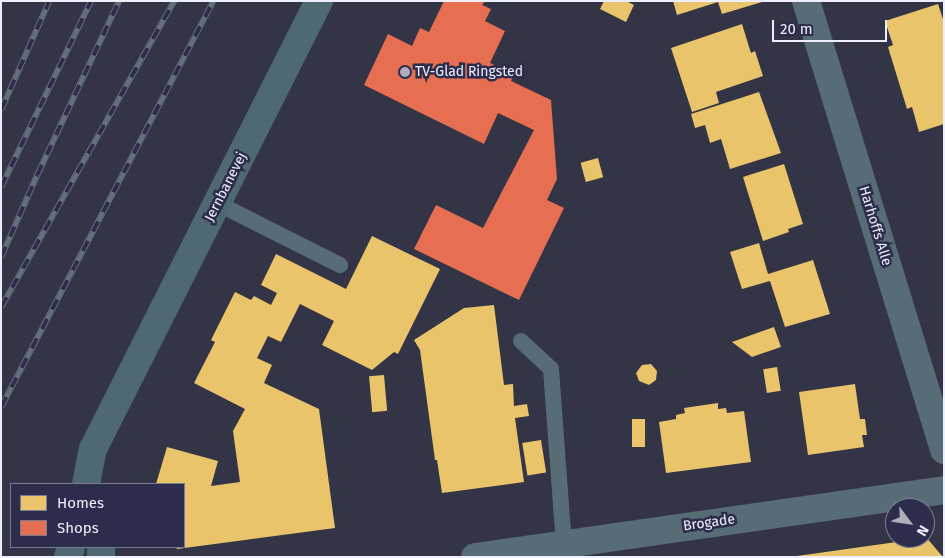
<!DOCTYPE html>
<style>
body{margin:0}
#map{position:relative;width:945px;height:558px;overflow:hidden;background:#333445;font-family:"Fira Sans",sans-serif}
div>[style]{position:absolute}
.homes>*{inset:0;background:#e9c46a;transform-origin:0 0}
.shops>*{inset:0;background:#e76f51}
.service>*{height:16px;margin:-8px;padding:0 8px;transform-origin:8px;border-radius:8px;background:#586c76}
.minor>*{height:28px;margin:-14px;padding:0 14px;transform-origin:14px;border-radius:14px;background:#586c76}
.secondary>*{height:28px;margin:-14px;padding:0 14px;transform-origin:14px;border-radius:14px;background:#4f6973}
.rail>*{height:5.5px;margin-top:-2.75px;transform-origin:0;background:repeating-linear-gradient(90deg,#2c2d4c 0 11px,#64707b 0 22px);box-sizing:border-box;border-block:1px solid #64707b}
.dots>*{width:14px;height:14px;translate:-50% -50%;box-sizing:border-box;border:2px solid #2c2d4c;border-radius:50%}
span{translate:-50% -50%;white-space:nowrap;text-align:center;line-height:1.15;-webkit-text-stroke:5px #2c2d4c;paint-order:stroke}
.poi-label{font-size:14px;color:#eeeffc}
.left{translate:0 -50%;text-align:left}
.street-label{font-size:14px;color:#eeeffc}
.frame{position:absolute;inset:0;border:2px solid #eeeffc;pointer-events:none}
.legend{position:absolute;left:10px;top:483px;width:175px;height:65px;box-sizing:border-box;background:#2c2d4c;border:1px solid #7a7b92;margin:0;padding:6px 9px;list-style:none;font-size:15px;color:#eeeffc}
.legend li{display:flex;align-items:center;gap:10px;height:25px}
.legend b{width:25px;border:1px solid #7a7b92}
.north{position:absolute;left:885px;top:498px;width:50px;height:50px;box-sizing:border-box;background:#2c2d4c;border:1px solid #7a7b92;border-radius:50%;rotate:121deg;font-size:14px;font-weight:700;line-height:20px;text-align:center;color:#eeeffc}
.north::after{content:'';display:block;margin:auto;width:18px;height:22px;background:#adaebc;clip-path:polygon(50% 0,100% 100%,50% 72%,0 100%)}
.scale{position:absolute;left:772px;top:20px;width:115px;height:22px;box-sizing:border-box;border:2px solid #eeeffc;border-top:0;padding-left:6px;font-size:15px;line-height:18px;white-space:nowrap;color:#eeeffc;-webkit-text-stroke:4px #2c2d4c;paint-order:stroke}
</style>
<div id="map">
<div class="homes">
<i style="clip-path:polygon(604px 1px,626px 1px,634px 5px,626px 22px,600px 9px)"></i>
<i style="clip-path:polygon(673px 1px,762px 1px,762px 2px,722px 14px,718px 2px,677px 15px)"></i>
<i style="clip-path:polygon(938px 4px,944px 22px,944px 124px,919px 132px,912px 107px,907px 109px,888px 47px,893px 45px,885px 21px)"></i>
<i style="clip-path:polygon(742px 24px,751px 53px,755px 51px,763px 76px,716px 92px,719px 103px,692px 112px,671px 48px)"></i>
<i style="clip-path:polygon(759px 92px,781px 153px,730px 169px,721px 139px,710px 143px,705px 125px,695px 128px,691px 114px)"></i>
<i style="left:598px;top:158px;width:20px;height:18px;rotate:75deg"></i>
<i style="clip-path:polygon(784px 164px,803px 224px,788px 229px,789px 232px,763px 241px,743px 177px)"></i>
<i style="clip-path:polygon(372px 236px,440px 269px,398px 354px,394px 352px,372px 370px,322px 345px,334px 321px,300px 304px,281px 342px,268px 336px,257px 358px,272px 365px,264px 383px,319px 409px,335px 528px,177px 549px,176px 547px,184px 547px,184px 484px,156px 484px,167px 447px,218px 461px,211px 486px,240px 482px,233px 431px,245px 409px,194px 383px,215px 342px,211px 340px,235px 292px,251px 300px,254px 296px,271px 305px,277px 293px,261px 285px,276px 254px,346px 289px)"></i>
<i style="clip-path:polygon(759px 243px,768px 274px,813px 260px,830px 314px,785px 327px,770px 281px,742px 289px,730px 252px)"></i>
<i style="clip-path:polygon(494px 305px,504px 385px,513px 384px,514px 406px,527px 404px,529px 416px,515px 418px,524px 482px,442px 493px,437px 460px,435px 460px,420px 350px,414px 340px,464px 308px)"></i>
<i style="clip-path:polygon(774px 327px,781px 347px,752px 357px,732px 342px)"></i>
<i style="clip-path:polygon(651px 364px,657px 371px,656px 380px,649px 385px,639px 381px,636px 373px,642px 365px)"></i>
<i style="left:777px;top:367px;width:24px;height:14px;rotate:81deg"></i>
<i style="left:384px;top:375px;width:36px;height:15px;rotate:85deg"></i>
<i style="clip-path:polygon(855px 384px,860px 419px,865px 419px,867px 435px,862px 435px,864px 447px,808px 455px,799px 392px)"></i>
<i style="clip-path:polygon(718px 403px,718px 409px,726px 408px,727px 413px,744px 411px,751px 462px,666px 473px,659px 422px,676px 419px,676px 415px,685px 413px,684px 408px)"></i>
<i style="left:632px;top:419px;width:13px;height:28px"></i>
<i style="left:541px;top:440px;width:33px;height:19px;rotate:81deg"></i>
<i style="clip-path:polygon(925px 536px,943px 557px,790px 557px,925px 538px)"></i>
</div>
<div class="shops">
<i style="clip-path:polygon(444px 1px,485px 1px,482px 5px,491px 9px,485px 21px,505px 31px,490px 63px,514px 74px,511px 81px,551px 100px,557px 179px,547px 200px,564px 208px,519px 300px,414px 249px,436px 205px,483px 228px,534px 130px,498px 113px,484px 144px,364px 85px,388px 34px,412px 46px,420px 28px,429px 32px)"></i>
</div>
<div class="service">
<i style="left:217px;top:203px;width:138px;rotate:26.8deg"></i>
<i style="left:521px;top:341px;width:41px;rotate:43deg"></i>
<i style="left:551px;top:369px;width:175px;rotate:85.8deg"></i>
</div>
<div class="minor">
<i style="left:806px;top:1px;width:470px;rotate:72.9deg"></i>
<i style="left:475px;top:557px;width:474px;rotate:-8.1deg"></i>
</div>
<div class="secondary">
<i style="left:86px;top:484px;width:36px;rotate:-79deg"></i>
<i style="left:93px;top:449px;width:502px;rotate:-63.23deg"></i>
<i style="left:68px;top:557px;width:10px;rotate:-73deg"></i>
<i style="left:101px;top:557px;width:10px;rotate:-90deg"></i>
</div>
<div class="rail">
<i style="left:1px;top:110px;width:119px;rotate:-66.2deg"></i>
<i style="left:1px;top:187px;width:207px;rotate:-64.2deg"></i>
<i style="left:1px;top:257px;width:90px;rotate:-66.3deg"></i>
<i style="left:37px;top:175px;width:192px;rotate:-64.8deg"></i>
<i style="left:1px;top:307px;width:352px;rotate:-60.5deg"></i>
<i style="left:1px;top:407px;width:458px;rotate:-62.4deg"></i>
</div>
<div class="dots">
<i style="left:405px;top:72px;background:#adaebc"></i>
</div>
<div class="poi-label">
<span class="left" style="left:415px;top:72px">TV-Glad Ringsted</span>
</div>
<div class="street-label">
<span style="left:226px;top:187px;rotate:-63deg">Jernbanevej</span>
<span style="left:875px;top:226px;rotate:73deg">Harhoffs Alle</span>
<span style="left:709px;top:523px;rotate:-8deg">Brogade</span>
</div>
<div class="frame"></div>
<ul class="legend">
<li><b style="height:14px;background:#e9c46a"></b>Homes</li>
<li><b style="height:14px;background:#e76f51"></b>Shops</li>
</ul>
<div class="north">N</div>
<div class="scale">20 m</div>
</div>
